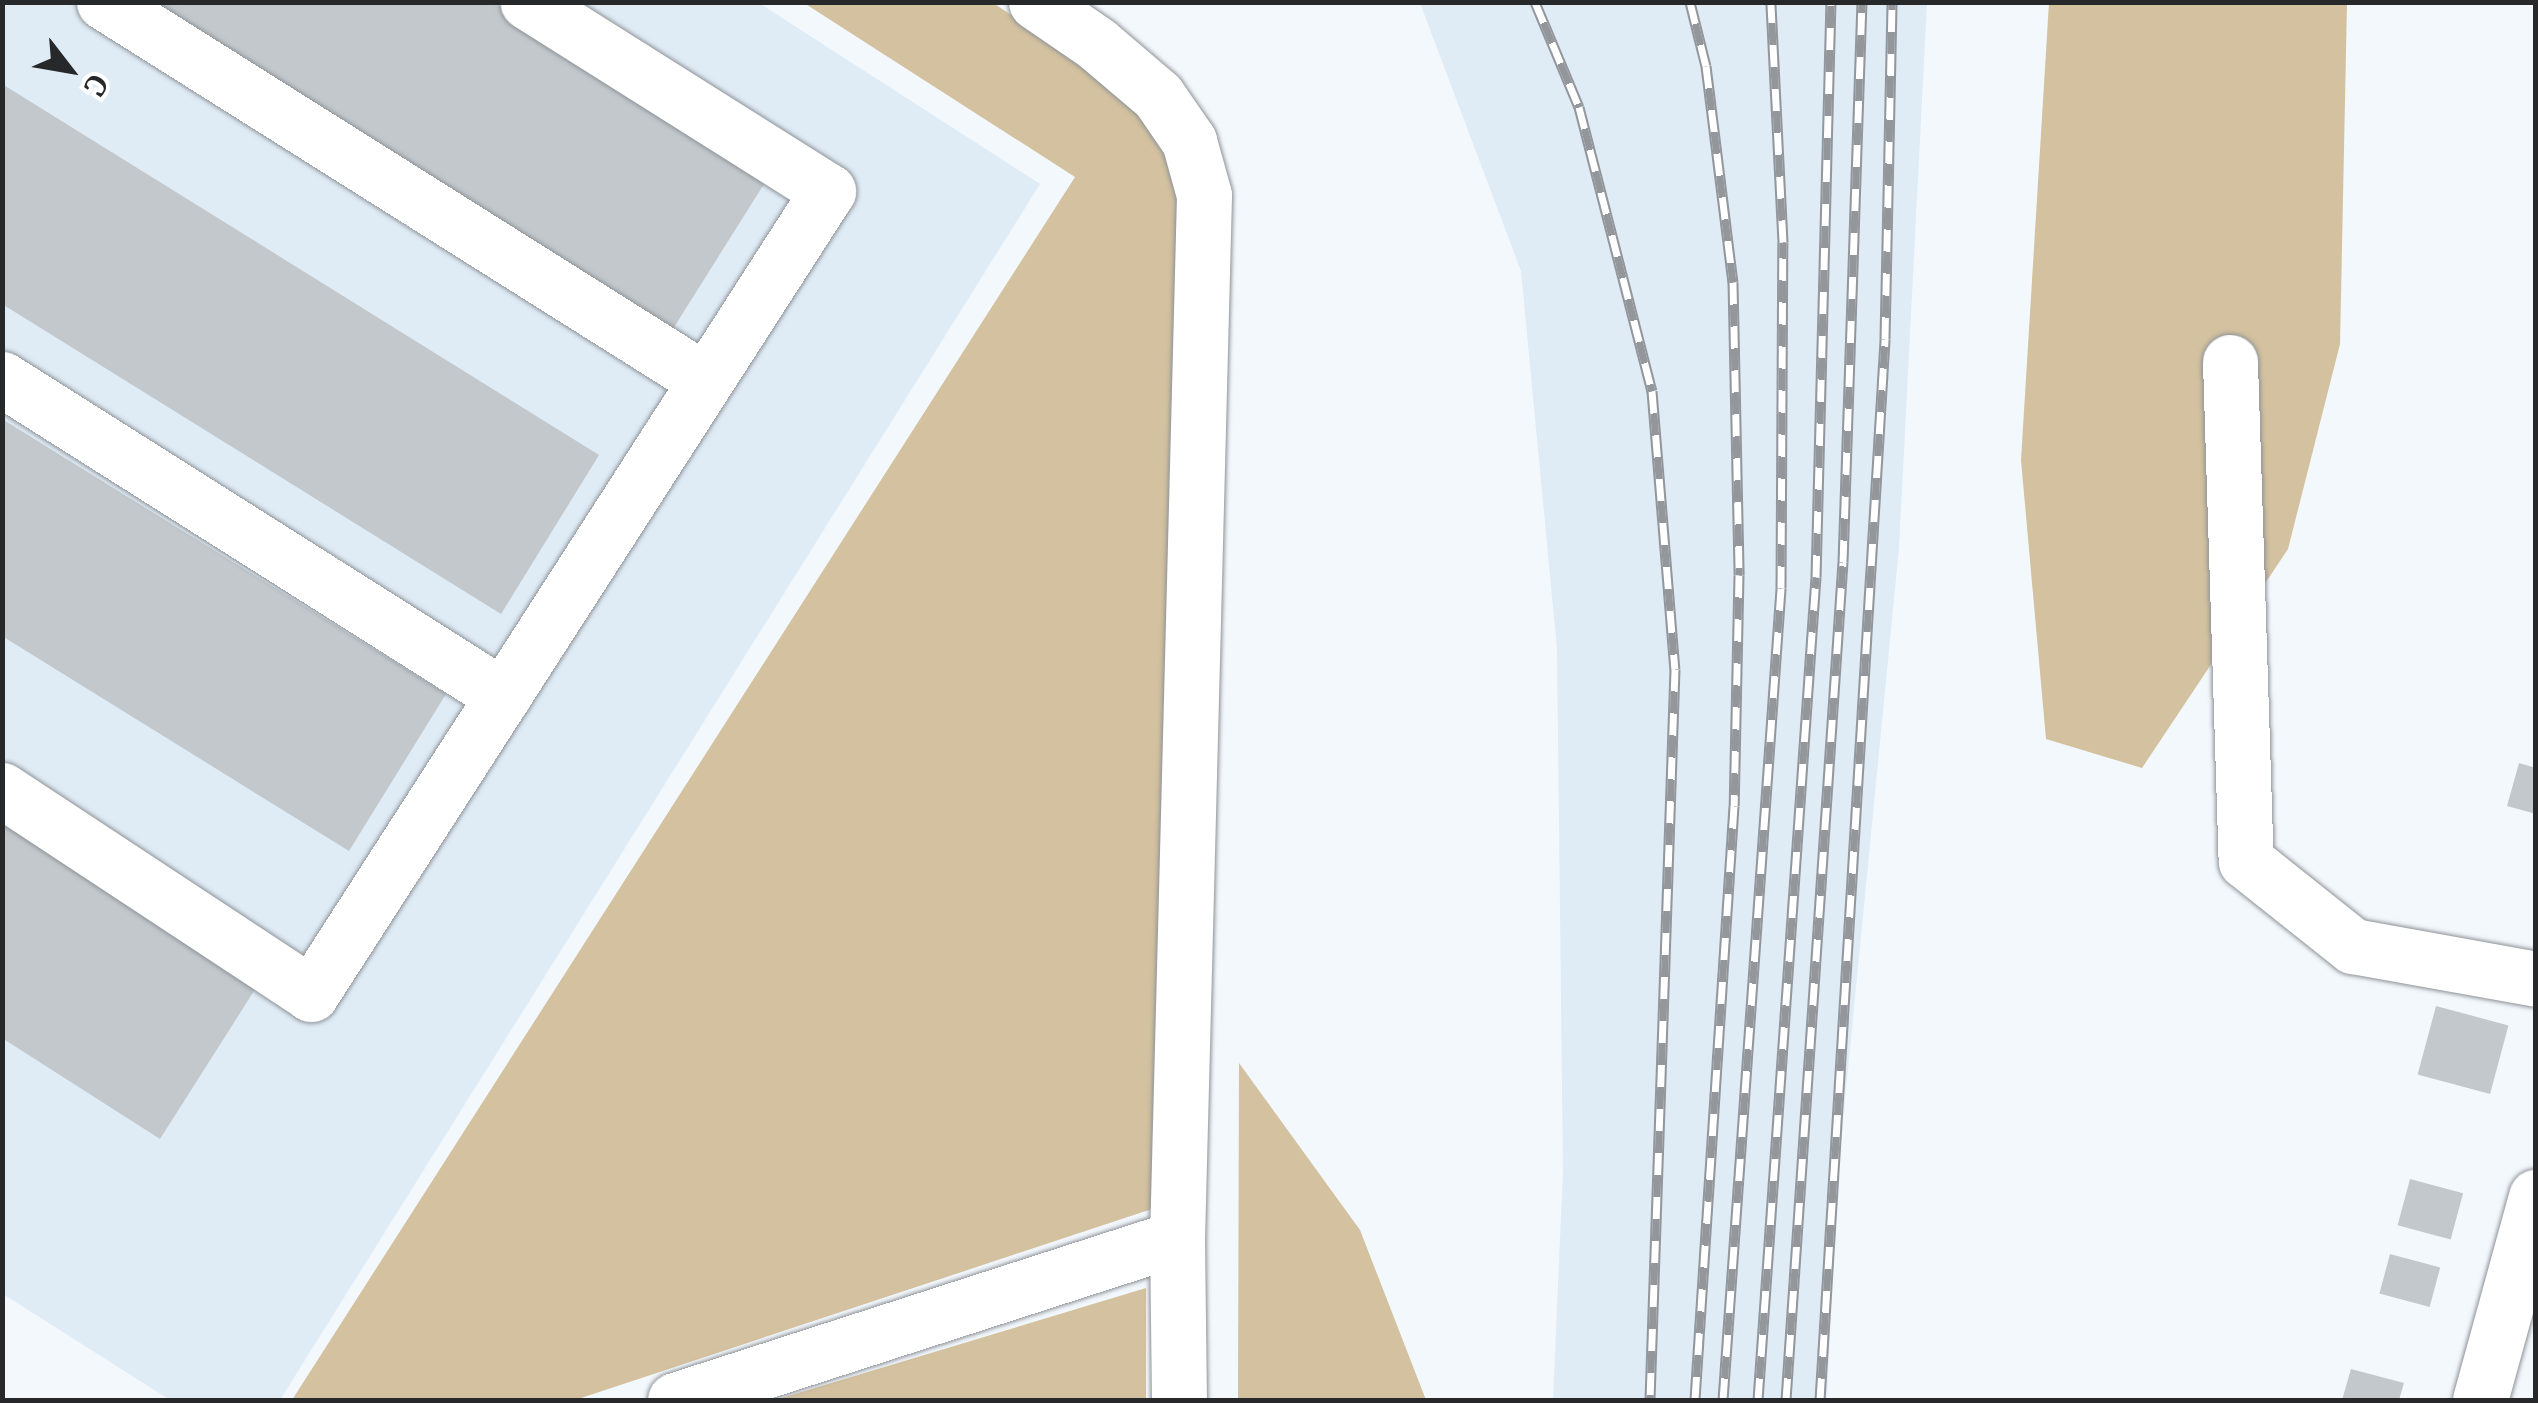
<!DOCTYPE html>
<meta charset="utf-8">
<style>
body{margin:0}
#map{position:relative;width:2538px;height:1403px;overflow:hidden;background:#f3f8fd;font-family:Merriweather,serif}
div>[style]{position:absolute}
.built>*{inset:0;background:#dfebf5}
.green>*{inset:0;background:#d3c19f}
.building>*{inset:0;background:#c2c8cc;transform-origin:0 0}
.roads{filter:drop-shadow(0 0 2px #8d9297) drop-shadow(0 0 2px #8d9297)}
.minor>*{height:55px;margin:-27.5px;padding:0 27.5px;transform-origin:27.5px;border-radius:27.5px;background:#fff}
.rail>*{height:11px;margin-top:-5.5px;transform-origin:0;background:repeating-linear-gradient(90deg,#fff 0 22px,#93969a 0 44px);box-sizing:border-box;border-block:2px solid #93969a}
span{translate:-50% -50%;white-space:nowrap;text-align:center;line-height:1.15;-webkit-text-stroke:8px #fff;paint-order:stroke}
.frame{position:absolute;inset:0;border:5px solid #26282a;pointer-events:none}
.north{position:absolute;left:20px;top:20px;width:100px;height:100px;-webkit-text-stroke:8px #fff;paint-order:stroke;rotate:121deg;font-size:28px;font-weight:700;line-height:40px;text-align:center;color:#26282a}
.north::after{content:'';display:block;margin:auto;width:35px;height:45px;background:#26282a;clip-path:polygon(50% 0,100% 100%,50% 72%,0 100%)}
</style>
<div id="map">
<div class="built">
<i style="clip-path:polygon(2px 3px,759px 3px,1040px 184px,280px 1400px,170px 1400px,3px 1294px)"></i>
<i style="clip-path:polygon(1420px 3px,1927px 3px,1899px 548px,1837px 1182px,1827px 1400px,1553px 1400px,1563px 1171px,1557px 649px,1521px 271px)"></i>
</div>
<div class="green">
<i style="clip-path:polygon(804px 3px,993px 3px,1164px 114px,1189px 245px,1152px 1209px,575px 1400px,292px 1400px,1075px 177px)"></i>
<i style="clip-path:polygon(2049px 3px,2347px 3px,2340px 344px,2288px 549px,2142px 768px,2046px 739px,2021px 460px)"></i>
<i style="clip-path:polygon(1239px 1063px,1360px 1230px,1426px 1400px,1238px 1400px)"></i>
<i style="clip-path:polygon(1146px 1288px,1146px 1400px,775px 1400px)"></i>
</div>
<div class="building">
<i style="clip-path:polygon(129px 2px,493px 2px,769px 176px,666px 340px)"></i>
<i style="clip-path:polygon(2px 84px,599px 455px,501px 614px,2px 304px)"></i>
<i style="clip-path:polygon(2px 419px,446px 694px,349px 851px,2px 636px)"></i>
<i style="clip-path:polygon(2519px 763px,2536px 768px,2536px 814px,2507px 806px)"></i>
<i style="clip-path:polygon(2px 816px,261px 980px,160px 1139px,2px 1038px)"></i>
<i style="left:2436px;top:1006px;width:75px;height:71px;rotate:15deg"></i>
<i style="left:2410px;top:1179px;width:55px;height:48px;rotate:15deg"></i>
<i style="left:2390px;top:1254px;width:52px;height:41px;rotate:15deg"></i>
<i style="clip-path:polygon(2351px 1369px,2404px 1383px,2399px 1400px,2342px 1400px)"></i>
</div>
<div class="roads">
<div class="minor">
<i style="left:104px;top:2px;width:711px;rotate:32.19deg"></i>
<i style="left:1036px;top:2px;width:74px;rotate:34.5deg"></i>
<i style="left:1097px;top:44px;width:80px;rotate:40.4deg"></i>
<i style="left:1158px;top:96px;width:55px;rotate:55.4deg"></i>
<i style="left:1189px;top:141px;width:56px;rotate:74.5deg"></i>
<i style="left:1204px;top:195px;width:1043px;rotate:91.48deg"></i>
<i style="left:1177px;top:1238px;width:162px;rotate:89.3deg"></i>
<i style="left:2230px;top:362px;width:499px;rotate:88.2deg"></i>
<i style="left:2246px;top:861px;width:137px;rotate:38.5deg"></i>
<i style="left:2353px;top:946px;width:186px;rotate:10.2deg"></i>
<i style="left:2px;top:379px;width:593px;rotate:32.32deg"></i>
<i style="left:2px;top:790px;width:370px;rotate:33.4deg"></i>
<i style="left:311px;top:994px;width:955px;rotate:-57.23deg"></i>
<i style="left:828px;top:191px;width:355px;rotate:-147.8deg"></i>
<i style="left:675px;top:1400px;width:527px;rotate:-17.89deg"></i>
<i style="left:2480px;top:1400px;width:211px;rotate:-74.6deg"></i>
</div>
</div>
<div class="rail">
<i style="left:1535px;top:2px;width:114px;rotate:67.3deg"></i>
<i style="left:1579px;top:107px;width:293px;rotate:75.6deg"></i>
<i style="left:1652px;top:391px;width:279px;rotate:85.3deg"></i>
<i style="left:1675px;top:669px;width:731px;rotate:91.96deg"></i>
<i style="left:1690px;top:2px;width:66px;rotate:76deg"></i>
<i style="left:1706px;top:66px;width:218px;rotate:82.9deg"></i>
<i style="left:1733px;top:282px;width:293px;rotate:88.8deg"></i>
<i style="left:1739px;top:575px;width:231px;rotate:91.2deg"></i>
<i style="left:1734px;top:806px;width:595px;rotate:93.76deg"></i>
<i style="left:1723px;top:1400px;width:814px;rotate:-85.91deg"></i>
<i style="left:1781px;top:588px;width:346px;rotate:-89.7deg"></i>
<i style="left:1783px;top:242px;width:240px;rotate:-92.9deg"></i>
<i style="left:1758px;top:1400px;width:825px;rotate:-85.97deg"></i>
<i style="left:1816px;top:577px;width:575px;rotate:-88.51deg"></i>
<i style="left:1786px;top:1400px;width:840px;rotate:-86.11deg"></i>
<i style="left:1843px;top:562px;width:560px;rotate:-88.06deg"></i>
<i style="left:1820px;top:1400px;width:1063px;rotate:-86.49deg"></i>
<i style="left:1885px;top:339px;width:337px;rotate:-88.8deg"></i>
</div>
<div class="frame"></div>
<div class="north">С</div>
</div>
